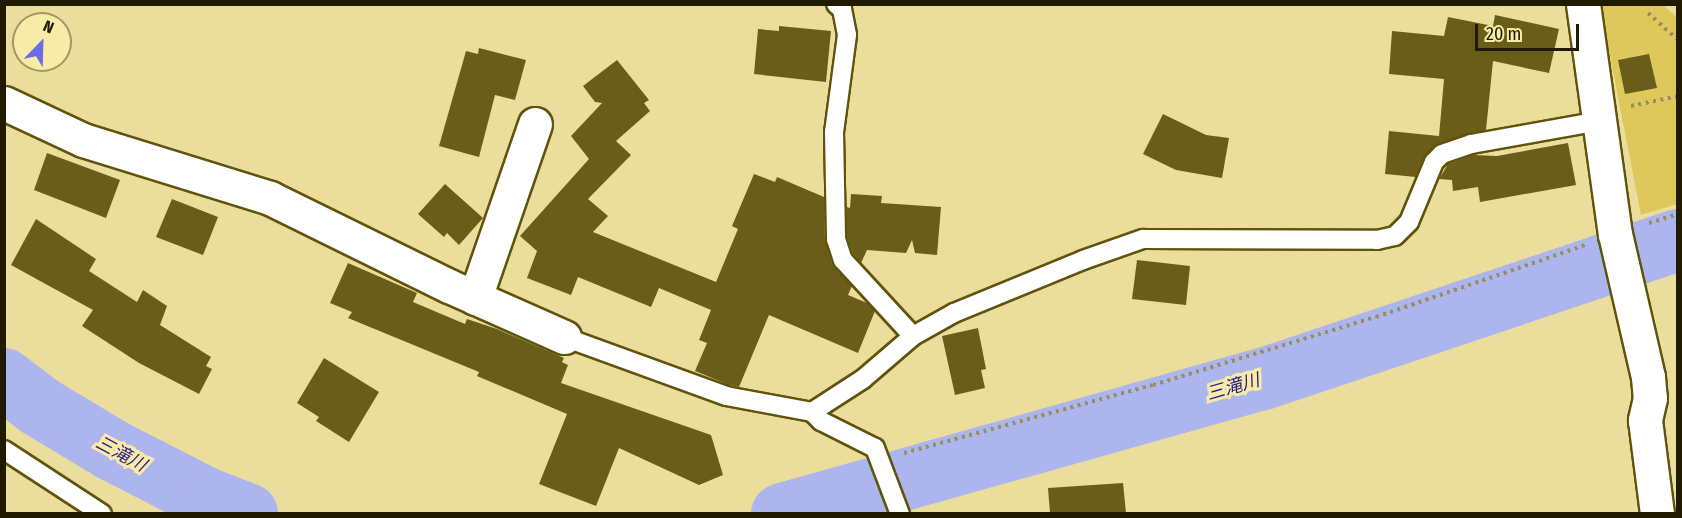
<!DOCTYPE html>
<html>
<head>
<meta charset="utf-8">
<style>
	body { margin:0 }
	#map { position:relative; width:1682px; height:518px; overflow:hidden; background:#ebdd9b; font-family:"Fira Sans Condensed","Noto Sans JP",sans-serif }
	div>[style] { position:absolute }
	.green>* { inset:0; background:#dec85b }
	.river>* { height:62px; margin:-31px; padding:0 31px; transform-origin:31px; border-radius:31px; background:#adb5ee }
	.building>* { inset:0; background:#6a5d1a }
	.path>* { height:4px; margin-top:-2px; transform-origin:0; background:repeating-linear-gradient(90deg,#998e5d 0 3px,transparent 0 7.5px) }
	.roads { filter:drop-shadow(2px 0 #60530c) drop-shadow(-2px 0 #60530c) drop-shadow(0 2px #60530c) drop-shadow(0 -2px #60530c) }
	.lane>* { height:18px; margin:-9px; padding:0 9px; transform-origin:9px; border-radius:9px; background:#fff }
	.street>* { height:33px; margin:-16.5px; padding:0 16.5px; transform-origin:16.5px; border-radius:16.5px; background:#fff }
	span { translate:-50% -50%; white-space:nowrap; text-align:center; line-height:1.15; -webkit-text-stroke:6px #f8eaa7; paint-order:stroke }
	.water-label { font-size:18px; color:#2c208b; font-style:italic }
	.frame { position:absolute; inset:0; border:6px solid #201a01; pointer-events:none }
	.north { position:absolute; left:12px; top:12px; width:60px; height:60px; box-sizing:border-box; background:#f8eaa7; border:2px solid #a29765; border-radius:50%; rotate:23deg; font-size:16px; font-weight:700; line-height:24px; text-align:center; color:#201a01 }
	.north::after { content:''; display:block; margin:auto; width:21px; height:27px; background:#6a6fe8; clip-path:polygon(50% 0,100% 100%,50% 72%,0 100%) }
	.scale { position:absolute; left:1475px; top:24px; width:104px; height:27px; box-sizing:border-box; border:3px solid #201a01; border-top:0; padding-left:8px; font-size:18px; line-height:21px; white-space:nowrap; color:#201a01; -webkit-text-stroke:4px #f8eaa7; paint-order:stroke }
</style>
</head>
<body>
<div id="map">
	<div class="green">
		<i style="clip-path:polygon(1600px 5px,1663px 5px,1677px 17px,1677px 204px,1641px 215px)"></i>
	</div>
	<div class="river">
		<i style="left:4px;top:379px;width:44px;rotate:37.6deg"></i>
		<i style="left:39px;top:406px;width:87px;rotate:31deg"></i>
		<i style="left:114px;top:451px;width:106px;rotate:27.1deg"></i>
		<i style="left:208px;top:499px;width:42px;rotate:21deg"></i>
		<i style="left:782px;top:514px;width:500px;rotate:-15.7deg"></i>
		<i style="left:1263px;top:379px;width:438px;rotate:-18.5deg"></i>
	</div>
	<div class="building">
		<i style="clip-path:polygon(1495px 15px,1559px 29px,1549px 73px,1493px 61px,1486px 130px,1434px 146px,1424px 157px,1416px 177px,1385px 174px,1389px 131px,1439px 136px,1444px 79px,1389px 74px,1392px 31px,1444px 36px,1448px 17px,1493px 26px)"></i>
		<i style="clip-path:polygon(779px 26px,831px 31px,826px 82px,754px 74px,758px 29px,779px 31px)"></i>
		<i style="clip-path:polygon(479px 48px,526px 60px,515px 100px,495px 95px,479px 157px,439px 146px,466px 51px,478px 54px)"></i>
		<i style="clip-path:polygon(1649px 54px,1657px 88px,1625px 94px,1618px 60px)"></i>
		<i style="clip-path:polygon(617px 60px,649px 100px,644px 103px,650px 111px,616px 141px,631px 155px,588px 199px,608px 216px,593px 232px,716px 282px,738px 229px,732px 226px,754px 174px,775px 182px,777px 177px,824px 197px,825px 239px,832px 264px,852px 286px,848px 295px,867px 303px,875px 311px,858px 353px,769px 315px,739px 387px,729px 385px,695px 371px,707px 343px,699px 340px,711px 310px,659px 288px,651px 307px,578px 277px,571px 295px,527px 278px,537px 251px,520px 236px,589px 159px,571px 136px,602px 103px,595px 102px,583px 86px)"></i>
		<i style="clip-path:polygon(1163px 114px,1206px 135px,1229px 138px,1222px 178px,1176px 170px,1143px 154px)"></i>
		<i style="clip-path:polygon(1568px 143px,1576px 185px,1480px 202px,1478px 187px,1453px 191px,1452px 180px,1439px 179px,1448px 164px,1474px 155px,1497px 156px)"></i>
		<i style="clip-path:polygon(47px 153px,120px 180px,106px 218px,34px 190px)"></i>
		<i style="clip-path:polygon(445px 184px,483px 218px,459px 245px,447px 233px,444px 237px,418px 214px)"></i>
		<i style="clip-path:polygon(851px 194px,882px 196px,881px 203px,941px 207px,937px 255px,915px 253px,912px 240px,906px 253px,867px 250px,861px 263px,853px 254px,847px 237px,847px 207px,850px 208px)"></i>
		<i style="clip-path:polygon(172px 199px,218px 217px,203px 255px,156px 237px)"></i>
		<i style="clip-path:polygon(36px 219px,96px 259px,89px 271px,137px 302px,143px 290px,167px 306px,160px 325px,211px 357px,206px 366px,212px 369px,199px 394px,139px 363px,82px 326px,93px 310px,11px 265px)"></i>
		<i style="clip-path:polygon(1137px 260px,1190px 266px,1186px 305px,1132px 299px)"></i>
		<i style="clip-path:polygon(348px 263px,417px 293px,413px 302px,465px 324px,467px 319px,497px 329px,564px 358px,562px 362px,568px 365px,561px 383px,711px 435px,723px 475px,699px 485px,619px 448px,596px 506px,539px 484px,567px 414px,477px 376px,479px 372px,348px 318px,352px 312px,330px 303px)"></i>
		<i style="clip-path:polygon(978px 328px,986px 369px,981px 370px,985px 388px,955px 395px,942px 336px)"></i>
		<i style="clip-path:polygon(324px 358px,379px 392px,349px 442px,316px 421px,319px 417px,297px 403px)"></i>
		<i style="clip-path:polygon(1123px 483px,1126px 513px,1050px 513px,1048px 488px)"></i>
	</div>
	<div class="path">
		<i style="left:1648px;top:13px;width:40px;rotate:42deg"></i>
		<i style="left:1631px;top:106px;width:48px;rotate:-12deg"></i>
		<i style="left:1649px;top:223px;width:30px;rotate:-17deg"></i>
		<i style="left:904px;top:453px;width:258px;rotate:-15.3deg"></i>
		<i style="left:1153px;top:385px;width:233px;rotate:-17deg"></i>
		<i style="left:1376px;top:317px;width:221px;rotate:-19deg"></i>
	</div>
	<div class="roads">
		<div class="lane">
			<i style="left:836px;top:4px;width:8px;rotate:40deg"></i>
			<i style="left:842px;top:9px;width:26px;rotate:79deg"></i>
			<i style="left:847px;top:35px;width:98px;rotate:97.6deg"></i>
			<i style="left:834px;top:132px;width:107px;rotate:88.9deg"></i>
			<i style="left:836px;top:239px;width:22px;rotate:72deg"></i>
			<i style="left:843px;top:260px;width:103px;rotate:47.4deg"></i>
			<i style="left:564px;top:337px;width:172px;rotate:20deg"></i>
			<i style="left:726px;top:396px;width:87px;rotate:10.5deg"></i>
			<i style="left:812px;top:412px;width:61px;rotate:-32.9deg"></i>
			<i style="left:863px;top:379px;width:66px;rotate:-40.7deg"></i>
			<i style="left:913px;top:336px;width:47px;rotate:-29.3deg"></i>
			<i style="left:954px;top:313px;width:139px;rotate:-22.3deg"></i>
			<i style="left:1083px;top:260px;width:64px;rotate:-19.3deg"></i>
			<i style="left:1143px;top:239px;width:234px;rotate:0.2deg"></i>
			<i style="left:1377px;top:240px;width:18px;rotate:-13deg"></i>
			<i style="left:1395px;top:236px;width:20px;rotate:-45deg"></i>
			<i style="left:1409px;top:222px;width:65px;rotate:-67.4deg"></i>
			<i style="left:1434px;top:162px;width:11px;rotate:-45deg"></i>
			<i style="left:1442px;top:154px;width:31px;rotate:-19deg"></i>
			<i style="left:1471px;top:144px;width:131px;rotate:-10.1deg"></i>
			<i style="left:812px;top:412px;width:13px;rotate:45deg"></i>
			<i style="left:821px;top:421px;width:60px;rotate:26.6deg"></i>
			<i style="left:875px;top:448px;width:71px;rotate:69.3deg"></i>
			<i style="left:4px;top:450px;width:117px;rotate:33.1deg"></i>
		</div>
		<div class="street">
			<i style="left:1583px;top:4px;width:232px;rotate:82.1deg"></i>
			<i style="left:1615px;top:234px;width:147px;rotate:77deg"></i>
			<i style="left:1648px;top:377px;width:21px;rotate:85deg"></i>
			<i style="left:1650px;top:398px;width:23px;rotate:103deg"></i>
			<i style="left:1645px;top:420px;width:95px;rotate:82.7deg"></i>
			<i style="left:4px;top:103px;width:87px;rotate:25.1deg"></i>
			<i style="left:83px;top:140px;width:196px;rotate:17.2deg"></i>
			<i style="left:270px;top:198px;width:199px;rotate:26.2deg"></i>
			<i style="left:449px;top:286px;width:126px;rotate:23.9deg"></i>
			<i style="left:475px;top:298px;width:184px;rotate:-71deg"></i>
		</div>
	</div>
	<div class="water-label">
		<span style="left:1233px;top:387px;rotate:-16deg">三滝川</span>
		<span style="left:121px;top:454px;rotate:28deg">三滝川</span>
	</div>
	<div class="frame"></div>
	<div class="north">N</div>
	<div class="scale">20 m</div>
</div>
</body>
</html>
